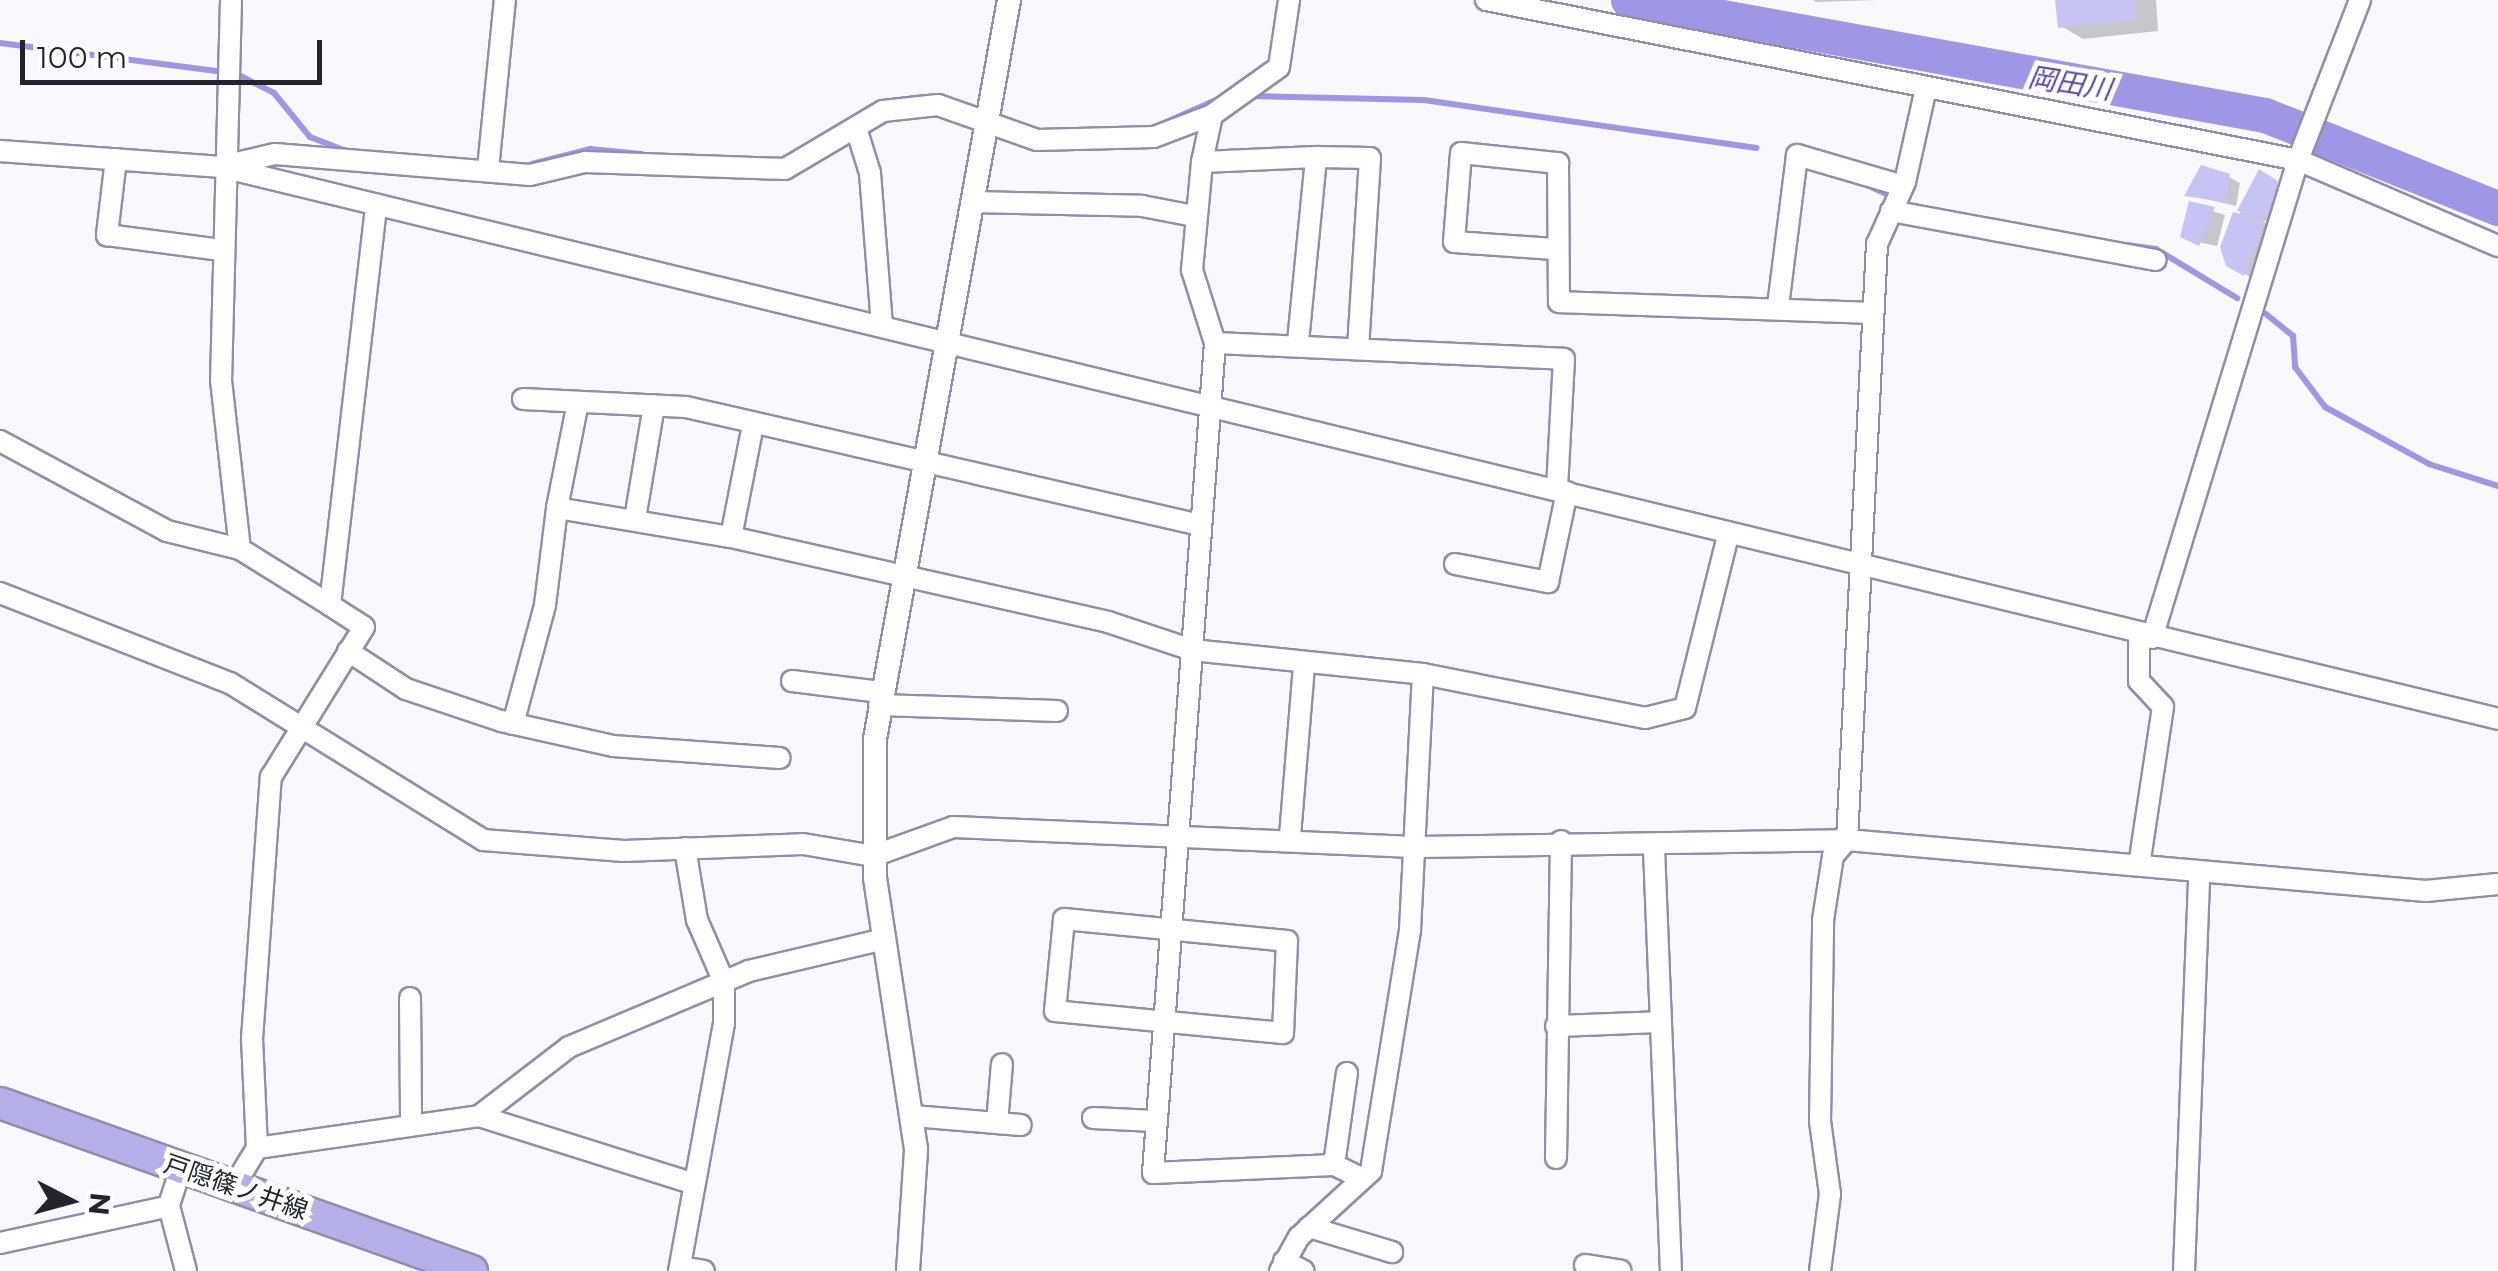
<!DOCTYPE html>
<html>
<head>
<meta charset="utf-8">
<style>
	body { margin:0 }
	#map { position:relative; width:2498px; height:1271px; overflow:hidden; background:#f8f8fe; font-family:Montserrat,"Noto Sans JP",sans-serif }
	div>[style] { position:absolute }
	.shadow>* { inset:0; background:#0003 }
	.stream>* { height:6px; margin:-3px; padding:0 3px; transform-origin:3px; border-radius:3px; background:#9f96e6 }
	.river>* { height:35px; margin:-17.5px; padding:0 17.5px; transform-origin:17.5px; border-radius:17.5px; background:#9f96e6 }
	.building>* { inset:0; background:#c7c4f5 }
	.roads { filter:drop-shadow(2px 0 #908eaa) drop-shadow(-2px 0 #908eaa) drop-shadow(0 2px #908eaa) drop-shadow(0 -2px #908eaa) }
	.minor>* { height:20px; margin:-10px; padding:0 10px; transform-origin:10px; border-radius:10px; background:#fff }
	.tertiary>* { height:22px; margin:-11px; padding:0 11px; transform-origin:11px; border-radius:11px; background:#fff }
	.primary>* { height:30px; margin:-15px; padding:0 15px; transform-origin:15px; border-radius:15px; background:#b7b0e8 }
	span { translate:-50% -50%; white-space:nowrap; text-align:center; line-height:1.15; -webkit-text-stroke:10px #fff; paint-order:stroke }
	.street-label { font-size:25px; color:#23232d }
	.water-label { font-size:28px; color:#5645a2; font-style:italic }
	.north { position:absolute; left:20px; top:1151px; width:100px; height:100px; -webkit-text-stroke:8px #fff; paint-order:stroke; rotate:96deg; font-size:28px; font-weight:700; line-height:40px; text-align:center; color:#23232d }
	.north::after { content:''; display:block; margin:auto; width:35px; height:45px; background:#23232d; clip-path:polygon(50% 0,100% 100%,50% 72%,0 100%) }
	.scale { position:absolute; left:20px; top:40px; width:302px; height:45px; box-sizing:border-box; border:5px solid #23232d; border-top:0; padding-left:12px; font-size:30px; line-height:35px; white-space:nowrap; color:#23232d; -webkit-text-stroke:8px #fff; paint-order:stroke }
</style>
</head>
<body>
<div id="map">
	<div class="shadow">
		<i style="clip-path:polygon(1813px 0,1877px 0,1816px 2px)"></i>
		<i style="clip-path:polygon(2058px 0,2156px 0,2158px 31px,2083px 39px,2061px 26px)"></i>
		<i style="clip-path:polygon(2260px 173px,2287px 190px,2278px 223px,2261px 220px,2274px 228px,2255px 280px,2228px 264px,2223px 247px)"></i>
		<i style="clip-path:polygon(2229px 177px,2240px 183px,2236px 206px,2188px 195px)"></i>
		<i style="clip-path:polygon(2190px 204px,2225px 215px,2217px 246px,2193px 241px)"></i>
	</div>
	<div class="stream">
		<i style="left:0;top:43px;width:218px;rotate:7.4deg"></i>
		<i style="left:233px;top:72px;width:46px;rotate:27.1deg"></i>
		<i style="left:274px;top:93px;width:57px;rotate:50.7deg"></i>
		<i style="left:310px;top:137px;width:39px;rotate:21deg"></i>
		<i style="left:1248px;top:96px;width:176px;rotate:1.3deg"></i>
		<i style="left:1424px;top:100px;width:336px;rotate:8.2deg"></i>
		<i style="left:891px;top:101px;width:32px;rotate:-7deg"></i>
		<i style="left:1155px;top:127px;width:79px;rotate:-24deg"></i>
		<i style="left:532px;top:164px;width:60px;rotate:-14.5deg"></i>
		<i style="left:590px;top:149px;width:52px;rotate:5.5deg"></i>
		<i style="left:1869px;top:186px;width:19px;rotate:25deg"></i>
		<i style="left:2127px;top:245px;width:29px;rotate:8deg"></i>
		<i style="left:2156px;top:249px;width:95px;rotate:31.2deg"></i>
		<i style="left:2266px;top:314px;width:35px;rotate:39deg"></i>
		<i style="left:2293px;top:336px;width:31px;rotate:86deg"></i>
		<i style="left:2295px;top:367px;width:50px;rotate:53.1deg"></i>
		<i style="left:2325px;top:407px;width:119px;rotate:28.7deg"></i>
		<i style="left:2429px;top:464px;width:72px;rotate:17.7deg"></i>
	</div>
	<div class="river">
		<i style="left:1628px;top:0;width:647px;rotate:10.23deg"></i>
		<i style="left:2265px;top:115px;width:251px;rotate:21.8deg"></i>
	</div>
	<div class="building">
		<i style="clip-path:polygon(2055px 0,2135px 0,2137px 19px,2058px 28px)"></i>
		<i style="clip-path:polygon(2201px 165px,2230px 174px,2226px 202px,2184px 196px)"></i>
		<i style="clip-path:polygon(2259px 169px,2278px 181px,2267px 218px,2237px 211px)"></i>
		<i style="clip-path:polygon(2189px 201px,2215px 207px,2199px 246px,2180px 237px)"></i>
		<i style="clip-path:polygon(2233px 212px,2265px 220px,2244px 276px,2226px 266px,2220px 247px)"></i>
	</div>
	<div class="roads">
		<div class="minor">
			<i style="left:231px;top:0;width:380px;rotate:91.5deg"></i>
			<i style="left:221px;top:380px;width:170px;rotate:83.6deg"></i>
			<i style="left:240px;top:549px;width:106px;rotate:31.9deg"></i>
			<i style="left:1486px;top:0;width:828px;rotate:11.15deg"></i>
			<i style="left:2298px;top:160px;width:218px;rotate:23.3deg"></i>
			<i style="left:856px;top:128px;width:47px;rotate:72.7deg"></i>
			<i style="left:870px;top:173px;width:153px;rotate:85.5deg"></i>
			<i style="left:0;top:151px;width:223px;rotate:4.1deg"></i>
			<i style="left:222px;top:167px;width:2342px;rotate:13.63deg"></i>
			<i style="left:116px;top:159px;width:77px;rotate:96.8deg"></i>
			<i style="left:107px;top:235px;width:115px;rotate:7.5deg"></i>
			<i style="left:1202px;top:162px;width:48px;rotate:-78deg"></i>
			<i style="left:228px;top:165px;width:48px;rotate:-13.2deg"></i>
			<i style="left:275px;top:154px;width:256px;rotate:4.7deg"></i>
			<i style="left:530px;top:175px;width:57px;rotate:-13.3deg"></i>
			<i style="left:585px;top:162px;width:200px;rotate:2deg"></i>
			<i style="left:785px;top:169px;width:114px;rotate:-30.6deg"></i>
			<i style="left:883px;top:111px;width:55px;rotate:-6.2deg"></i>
			<i style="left:938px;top:105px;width:105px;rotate:19.5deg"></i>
			<i style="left:1037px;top:140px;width:117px;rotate:-1.5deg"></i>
			<i style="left:1154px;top:137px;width:62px;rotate:-20.8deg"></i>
			<i style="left:1212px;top:115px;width:82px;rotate:-35.6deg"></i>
			<i style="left:1279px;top:67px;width:68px;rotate:-81.5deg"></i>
			<i style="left:488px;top:169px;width:170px;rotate:-84.3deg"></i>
			<i style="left:972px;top:202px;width:170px;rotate:1.3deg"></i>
			<i style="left:1142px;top:206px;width:53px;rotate:10.9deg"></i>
			<i style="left:1891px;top:211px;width:269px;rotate:10.5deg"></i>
			<i style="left:1554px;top:249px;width:100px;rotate:-176deg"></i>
			<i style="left:1454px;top:242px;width:89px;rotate:-85.5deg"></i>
			<i style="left:1461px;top:153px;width:98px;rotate:5.9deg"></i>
			<i style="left:1558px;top:163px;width:139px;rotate:89.6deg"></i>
			<i style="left:1559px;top:302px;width:312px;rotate:2deg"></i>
			<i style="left:1778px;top:306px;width:152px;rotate:-82.8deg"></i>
			<i style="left:1797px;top:155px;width:110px;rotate:16.3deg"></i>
			<i style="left:1298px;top:342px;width:186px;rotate:-84.4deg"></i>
			<i style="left:1316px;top:157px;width:54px;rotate:1.1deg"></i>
			<i style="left:1370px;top:158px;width:189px;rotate:93.6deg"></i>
			<i style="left:1215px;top:343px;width:77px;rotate:-107.5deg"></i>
			<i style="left:1192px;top:270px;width:108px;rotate:-84.7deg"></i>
			<i style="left:1202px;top:162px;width:114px;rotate:-2.5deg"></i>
			<i style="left:523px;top:399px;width:163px;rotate:2.8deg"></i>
			<i style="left:686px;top:407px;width:523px;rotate:12.92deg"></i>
			<i style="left:578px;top:402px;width:108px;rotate:101.2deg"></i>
			<i style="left:557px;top:508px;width:176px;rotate:9.5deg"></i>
			<i style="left:731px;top:537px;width:386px;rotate:12.7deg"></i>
			<i style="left:1108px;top:622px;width:89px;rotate:18.4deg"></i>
			<i style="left:1192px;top:650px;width:232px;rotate:5.9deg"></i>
			<i style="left:1423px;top:674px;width:226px;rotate:11.2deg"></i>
			<i style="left:1645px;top:718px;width:41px;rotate:-14deg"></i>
			<i style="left:1685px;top:708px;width:181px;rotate:-76deg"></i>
			<i style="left:0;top:441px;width:190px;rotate:28.3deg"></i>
			<i style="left:167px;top:531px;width:75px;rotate:13.9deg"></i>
			<i style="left:635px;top:519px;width:115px;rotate:-80.5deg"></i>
			<i style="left:731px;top:537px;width:114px;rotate:-78.9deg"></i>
			<i style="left:1455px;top:564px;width:95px;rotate:11deg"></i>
			<i style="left:1548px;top:582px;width:92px;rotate:-78.1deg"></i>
			<i style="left:0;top:593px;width:247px;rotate:21.4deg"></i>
			<i style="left:230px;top:683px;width:298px;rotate:31.8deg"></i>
			<i style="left:483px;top:840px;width:141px;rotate:4.5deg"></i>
			<i style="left:624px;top:851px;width:179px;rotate:-2.2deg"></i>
			<i style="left:803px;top:844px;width:71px;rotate:9.7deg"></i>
			<i style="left:873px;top:856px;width:85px;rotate:-19.9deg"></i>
			<i style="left:953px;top:827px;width:461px;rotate:2.5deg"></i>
			<i style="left:1414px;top:847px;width:433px;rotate:-0.9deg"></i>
			<i style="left:1847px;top:840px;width:581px;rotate:5.03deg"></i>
			<i style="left:2426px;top:891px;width:72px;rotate:-5.6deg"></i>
			<i style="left:2139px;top:633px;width:48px;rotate:90deg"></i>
			<i style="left:2139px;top:681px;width:35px;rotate:47deg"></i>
			<i style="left:2163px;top:707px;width:160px;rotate:98.6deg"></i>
			<i style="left:2152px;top:638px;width:500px;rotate:-73deg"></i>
			<i style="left:2298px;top:160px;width:172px;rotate:-68.8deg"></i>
			<i style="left:348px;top:651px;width:69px;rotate:33.2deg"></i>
			<i style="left:406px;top:689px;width:100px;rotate:18.6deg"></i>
			<i style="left:501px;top:721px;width:115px;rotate:12.6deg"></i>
			<i style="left:613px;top:746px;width:167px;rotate:4.1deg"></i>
			<i style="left:792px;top:681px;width:89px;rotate:7.1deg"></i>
			<i style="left:879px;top:705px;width:178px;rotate:1.9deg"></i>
			<i style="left:513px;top:724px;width:123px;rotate:-74.9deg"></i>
			<i style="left:545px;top:605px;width:98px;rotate:-82.9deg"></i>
			<i style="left:1290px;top:836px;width:170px;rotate:-85.3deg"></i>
			<i style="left:1654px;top:849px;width:422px;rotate:87.7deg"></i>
			<i style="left:1064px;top:919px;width:224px;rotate:5.6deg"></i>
			<i style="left:1287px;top:941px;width:92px;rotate:92.5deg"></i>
			<i style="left:1283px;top:1033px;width:229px;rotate:-174.5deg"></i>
			<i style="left:1055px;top:1011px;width:92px;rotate:-84.4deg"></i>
			<i style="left:410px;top:998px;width:126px;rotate:89.5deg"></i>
			<i style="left:1556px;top:1026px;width:104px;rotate:-2.2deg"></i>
			<i style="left:479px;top:1116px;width:113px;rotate:-37.5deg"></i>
			<i style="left:569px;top:1047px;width:195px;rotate:-22.9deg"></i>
			<i style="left:749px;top:971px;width:139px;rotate:-13.3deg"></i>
			<i style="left:913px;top:1116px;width:108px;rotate:4.8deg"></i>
			<i style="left:1093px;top:1118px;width:62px;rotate:2.8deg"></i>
			<i style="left:997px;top:1123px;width:59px;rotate:-85.2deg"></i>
			<i style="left:257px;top:1148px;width:224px;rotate:-8.2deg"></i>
			<i style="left:479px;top:1116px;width:222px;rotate:17.5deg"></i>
			<i style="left:1556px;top:1158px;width:317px;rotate:-89.1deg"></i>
			<i style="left:1334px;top:1165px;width:93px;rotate:-82deg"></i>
			<i style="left:181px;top:1168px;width:40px;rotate:108deg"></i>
			<i style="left:169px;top:1206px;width:67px;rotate:75.3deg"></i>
			<i style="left:1361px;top:1178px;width:30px;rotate:-154deg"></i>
			<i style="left:1334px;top:1165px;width:181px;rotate:177.5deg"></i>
			<i style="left:1153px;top:1173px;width:832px;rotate:-85.73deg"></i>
			<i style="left:1215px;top:343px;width:349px;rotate:2.6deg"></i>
			<i style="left:1564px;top:359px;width:129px;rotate:93.1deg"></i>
			<i style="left:234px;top:1186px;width:44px;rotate:-58.8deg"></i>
			<i style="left:257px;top:1148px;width:109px;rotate:-92.6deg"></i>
			<i style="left:252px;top:1039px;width:263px;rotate:-85.9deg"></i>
			<i style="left:271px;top:777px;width:176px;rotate:-58.2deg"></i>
			<i style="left:364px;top:627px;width:40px;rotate:-147.1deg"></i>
			<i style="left:330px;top:605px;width:403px;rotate:-83.4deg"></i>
			<i style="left:1309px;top:1227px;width:87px;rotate:16.8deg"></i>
			<i style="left:0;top:1243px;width:173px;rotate:-12.3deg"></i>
			<i style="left:1284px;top:1261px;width:22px;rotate:27deg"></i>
			<i style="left:1585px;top:1265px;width:36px;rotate:9deg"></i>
			<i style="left:680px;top:1267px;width:24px;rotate:9deg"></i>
			<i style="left:679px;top:1271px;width:252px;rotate:-79.7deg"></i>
			<i style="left:724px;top:1023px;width:41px;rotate:-90deg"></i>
			<i style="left:724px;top:982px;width:68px;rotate:-113.5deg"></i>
			<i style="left:697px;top:920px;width:73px;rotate:-99.5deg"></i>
			<i style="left:1280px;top:1271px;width:39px;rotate:-61deg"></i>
			<i style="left:1299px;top:1237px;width:98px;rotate:-42.5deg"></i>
			<i style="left:1371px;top:1171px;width:244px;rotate:-80.8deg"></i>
			<i style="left:1410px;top:930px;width:256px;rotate:-87.1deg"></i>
			<i style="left:1820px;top:1271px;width:78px;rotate:-82.6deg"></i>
			<i style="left:1830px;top:1194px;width:74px;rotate:-97.8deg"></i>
			<i style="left:1820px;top:1121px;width:201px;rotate:-89.1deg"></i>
			<i style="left:1823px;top:920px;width:65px;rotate:-81.1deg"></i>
			<i style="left:1833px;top:856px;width:21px;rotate:-49deg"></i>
			<i style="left:1847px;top:840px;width:597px;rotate:-87.12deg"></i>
			<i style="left:1877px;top:244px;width:68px;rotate:-65.7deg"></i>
			<i style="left:1905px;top:182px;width:96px;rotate:-77.4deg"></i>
			<i style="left:2184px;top:1271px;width:398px;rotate:-87.8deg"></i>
		</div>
		<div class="tertiary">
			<i style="left:908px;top:1271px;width:122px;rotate:-86.2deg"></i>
			<i style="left:916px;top:1149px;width:274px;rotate:-98.6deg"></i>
			<i style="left:875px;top:878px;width:139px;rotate:-90deg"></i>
			<i style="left:875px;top:739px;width:751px;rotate:-79.72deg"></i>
		</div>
		<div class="primary">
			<i style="left:0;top:1103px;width:501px;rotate:19.59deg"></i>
		</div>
	</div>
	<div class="street-label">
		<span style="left:236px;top:1187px;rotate:19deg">戸隠篠ノ井線</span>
	</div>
	<div class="water-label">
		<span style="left:2070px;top:83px;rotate:9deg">岡田川</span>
	</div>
	<div class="north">N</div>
	<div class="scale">100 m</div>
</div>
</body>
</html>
